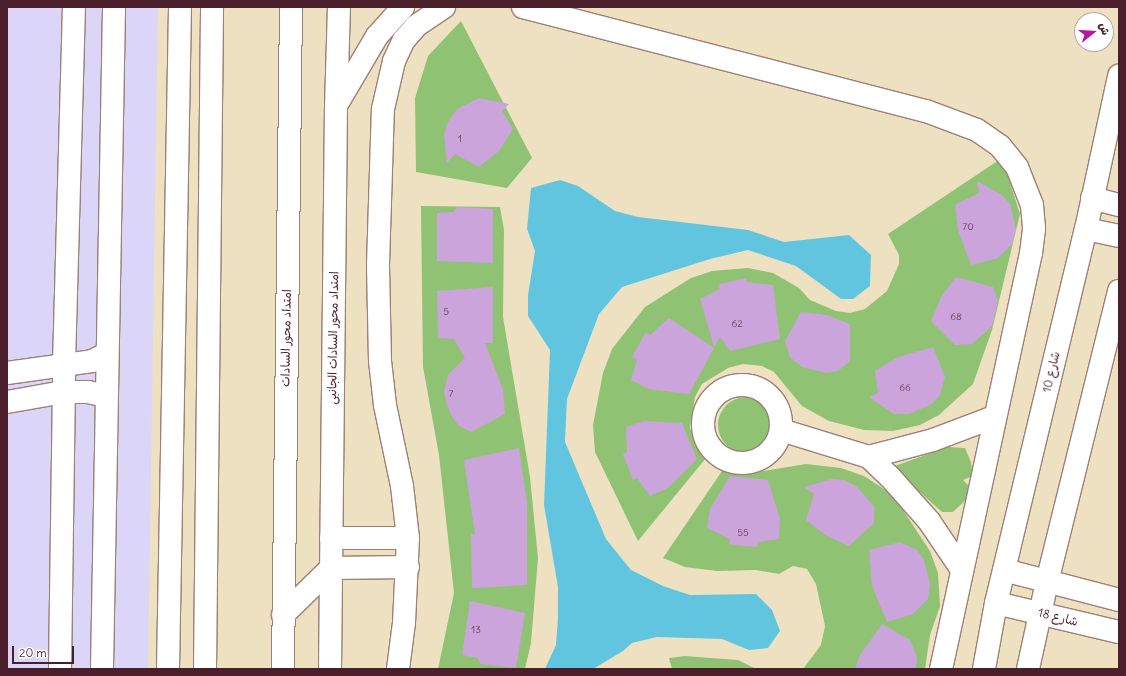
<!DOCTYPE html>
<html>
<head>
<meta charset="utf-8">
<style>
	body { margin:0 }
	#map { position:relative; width:1126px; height:676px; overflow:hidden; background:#eee1c2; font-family:Delius,"Playpen Sans Arabic",sans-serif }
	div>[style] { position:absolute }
	.built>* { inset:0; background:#dbd6f7 }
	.green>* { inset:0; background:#90c273 }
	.round { border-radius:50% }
	.water>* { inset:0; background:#62c5e0 }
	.building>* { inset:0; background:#cba4db }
	.roads { filter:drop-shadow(1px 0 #9c8076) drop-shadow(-1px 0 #9c8076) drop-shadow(0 1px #9c8076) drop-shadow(0 -1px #9c8076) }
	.minor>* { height:22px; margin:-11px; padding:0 11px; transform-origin:11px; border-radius:11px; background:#fff }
	.minor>.ring { margin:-11px; padding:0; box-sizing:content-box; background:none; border:22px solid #fff; border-radius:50% }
	.major>* { height:22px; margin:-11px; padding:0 11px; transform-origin:11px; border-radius:11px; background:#fff }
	span { translate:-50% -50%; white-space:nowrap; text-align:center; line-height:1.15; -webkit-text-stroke:3px #fff; paint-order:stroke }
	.number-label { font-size:10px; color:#6a4057 }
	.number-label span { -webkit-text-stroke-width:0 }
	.street-label { font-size:12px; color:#4a1f2b }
	.frame { position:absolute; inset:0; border:8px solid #4a1f2b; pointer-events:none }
	.north { position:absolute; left:1074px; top:12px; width:40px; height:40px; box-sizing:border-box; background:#fff; border:1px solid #b7a5aa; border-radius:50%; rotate:73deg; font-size:11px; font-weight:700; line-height:16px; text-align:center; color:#4a1f2b }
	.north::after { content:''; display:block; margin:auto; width:14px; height:18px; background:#b5179e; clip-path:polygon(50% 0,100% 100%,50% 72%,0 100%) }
	.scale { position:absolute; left:12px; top:646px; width:62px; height:18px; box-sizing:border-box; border:2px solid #4a1f2b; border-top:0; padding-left:5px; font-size:12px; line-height:14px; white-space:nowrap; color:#4a1f2b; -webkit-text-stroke:3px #fff; paint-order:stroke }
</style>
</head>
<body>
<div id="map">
	<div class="built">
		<i style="clip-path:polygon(7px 7px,158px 7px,148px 669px,7px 669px)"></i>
	</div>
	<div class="green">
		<i style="clip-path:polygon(461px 21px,532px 158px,507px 188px,416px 172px,415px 98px,428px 56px)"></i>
		<i style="clip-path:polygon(1002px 158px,1020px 214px,992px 330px,973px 384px,939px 415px,920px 425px,893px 431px,864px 430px,829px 421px,802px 406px,774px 372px,762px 366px,743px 364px,728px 368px,702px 384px,695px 397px,690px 428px,698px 450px,706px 458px,638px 541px,595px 452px,593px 425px,603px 373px,612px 349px,645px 307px,691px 278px,712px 271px,748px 268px,773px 273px,799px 288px,810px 300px,836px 311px,850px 313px,865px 309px,887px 291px,899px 264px,899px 255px,888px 234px)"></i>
		<i style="clip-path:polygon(421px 206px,500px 207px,504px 230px,503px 317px,530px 477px,538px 558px,531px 643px,525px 669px,438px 669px,454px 593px,439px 455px,423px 367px)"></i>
		<i class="round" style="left:718px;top:397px;width:56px;height:56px"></i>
		<i style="clip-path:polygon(948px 447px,965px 448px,971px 462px,973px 476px,963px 480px,970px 487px,968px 498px,953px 512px,942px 512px,892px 467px)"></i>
		<i style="clip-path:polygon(806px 464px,841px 468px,864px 476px,893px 495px,930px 551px,938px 573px,940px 606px,930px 635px,925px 669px,803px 669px,821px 645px,825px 626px,816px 584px,807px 569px,793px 566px,779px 574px,756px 570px,717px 571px,685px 567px,663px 558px,724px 468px,751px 473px)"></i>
		<i style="clip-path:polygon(685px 656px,738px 660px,756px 669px,672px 669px,669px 658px)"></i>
	</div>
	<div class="water">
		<i style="clip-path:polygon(560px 180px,578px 186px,615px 211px,638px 217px,748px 230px,784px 242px,849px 235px,871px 255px,870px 286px,853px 299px,841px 299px,796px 266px,748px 250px,710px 259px,622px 287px,599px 314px,567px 399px,565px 442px,606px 539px,631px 570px,663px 586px,690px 595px,756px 594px,772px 610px,780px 631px,768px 648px,749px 650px,722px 639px,657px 637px,632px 643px,623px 651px,593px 669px,545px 669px,556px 645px,558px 618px,558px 587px,544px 505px,550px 350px,528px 316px,528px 295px,535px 251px,527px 229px,531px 188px)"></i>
	</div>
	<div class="building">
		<i style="clip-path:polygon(479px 98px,509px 104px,502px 111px,513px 129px,499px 151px,479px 167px,455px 154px,447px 163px,444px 134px,448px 122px,457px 109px)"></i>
		<i style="clip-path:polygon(977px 181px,1002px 195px,1010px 204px,1016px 229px,1012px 244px,998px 258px,971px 265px,958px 230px,955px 205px,979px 193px)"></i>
		<i style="clip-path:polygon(457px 207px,493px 209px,493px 263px,437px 261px,437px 213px,454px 212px)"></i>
		<i style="clip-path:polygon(956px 277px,993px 287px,998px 301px,992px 326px,972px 344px,955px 345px,931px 321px,941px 297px)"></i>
		<i style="clip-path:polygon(746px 278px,747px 282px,773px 285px,780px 339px,730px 351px,720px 337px,714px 347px,700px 299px,720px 289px,719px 284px)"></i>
		<i style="clip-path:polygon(493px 287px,493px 343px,485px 343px,503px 389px,505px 414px,471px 432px,458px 425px,451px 415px,446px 402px,444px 391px,448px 375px,465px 358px,454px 339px,438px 338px,437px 291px)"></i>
		<i style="clip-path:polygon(801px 312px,827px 315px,850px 324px,850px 361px,838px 371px,826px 373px,802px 367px,790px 357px,785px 341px)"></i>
		<i style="clip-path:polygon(669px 318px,714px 348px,689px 394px,649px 389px,631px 380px,637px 360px,632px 357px,639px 344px,646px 332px,650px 335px)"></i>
		<i style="clip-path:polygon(933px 347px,945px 377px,940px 395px,932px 404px,909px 414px,894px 414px,869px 397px,878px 393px,875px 371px,898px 357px)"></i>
		<i style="clip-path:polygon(644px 421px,682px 423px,697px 459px,668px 488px,650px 496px,637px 478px,633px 480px,623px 454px,627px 452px,626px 427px)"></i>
		<i style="clip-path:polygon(519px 448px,527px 503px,527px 585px,472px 588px,471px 534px,475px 534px,464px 460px)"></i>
		<i style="clip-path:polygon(730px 476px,768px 480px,780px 519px,779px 539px,758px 542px,757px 547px,743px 546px,729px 544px,730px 539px,707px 528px,710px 509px)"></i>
		<i style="clip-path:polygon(832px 479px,844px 480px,856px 486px,874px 506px,874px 523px,849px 546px,825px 535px,806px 520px,814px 494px,804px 487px)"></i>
		<i style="clip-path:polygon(900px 542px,917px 550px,924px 560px,930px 584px,928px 599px,913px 614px,887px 622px,872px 586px,869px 550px)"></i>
		<i style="clip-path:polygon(470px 601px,525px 613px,516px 668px,480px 664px,478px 658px,462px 655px)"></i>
		<i style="clip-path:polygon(882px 624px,910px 640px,917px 657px,916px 669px,855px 669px,860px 655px)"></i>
	</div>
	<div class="roads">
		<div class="minor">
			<i style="left:523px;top:7px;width:416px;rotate:14.5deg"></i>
			<i style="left:926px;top:111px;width:54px;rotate:20.4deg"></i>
			<i style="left:977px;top:130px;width:28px;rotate:35deg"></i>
			<i style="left:1000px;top:146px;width:27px;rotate:51deg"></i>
			<i style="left:1017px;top:167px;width:41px;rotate:68.5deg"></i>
			<i style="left:1032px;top:205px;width:24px;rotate:85deg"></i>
			<i style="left:1034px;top:229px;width:24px;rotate:97deg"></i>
			<i style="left:1031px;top:253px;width:426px;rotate:102.2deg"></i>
			<i style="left:337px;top:104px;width:79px;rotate:-59.5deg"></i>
			<i style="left:377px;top:36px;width:39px;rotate:-48deg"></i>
			<i style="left:1092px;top:198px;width:28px;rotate:15deg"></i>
			<i style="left:1086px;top:229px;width:34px;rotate:12deg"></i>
			<i style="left:7px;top:373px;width:86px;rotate:-8deg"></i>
			<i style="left:92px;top:361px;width:16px;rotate:-27deg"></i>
			<i class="ring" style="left:703px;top:385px;width:56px;height:56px"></i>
			<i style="left:7px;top:402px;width:58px;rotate:-10deg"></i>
			<i style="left:64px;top:392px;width:24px"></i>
			<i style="left:88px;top:392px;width:18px;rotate:13deg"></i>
			<i style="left:781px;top:430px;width:92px;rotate:17.1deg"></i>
			<i style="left:869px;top:457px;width:29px;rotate:44deg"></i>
			<i style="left:890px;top:477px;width:59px;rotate:48.4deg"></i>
			<i style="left:929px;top:521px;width:59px;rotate:56deg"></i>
			<i style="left:869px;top:457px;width:66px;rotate:-14.9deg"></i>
			<i style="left:933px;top:440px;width:65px;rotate:-20.7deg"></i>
			<i style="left:331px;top:538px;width:77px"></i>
			<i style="left:331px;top:568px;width:77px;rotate:-0.7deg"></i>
			<i style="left:1004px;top:570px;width:119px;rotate:14.6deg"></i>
			<i style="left:996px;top:603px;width:126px;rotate:13.3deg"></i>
			<i style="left:60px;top:669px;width:305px;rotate:-89.2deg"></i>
			<i style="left:64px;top:364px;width:357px;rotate:-88.4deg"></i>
			<i style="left:102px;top:669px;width:662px;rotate:-88.96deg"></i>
			<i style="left:168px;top:669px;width:662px;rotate:-88.96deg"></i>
			<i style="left:330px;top:669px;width:562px;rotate:-89.39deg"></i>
			<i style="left:336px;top:107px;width:100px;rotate:-88.3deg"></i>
			<i style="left:398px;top:669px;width:46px;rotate:-82.6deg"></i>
			<i style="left:404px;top:623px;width:85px;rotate:-87.3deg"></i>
			<i style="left:408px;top:538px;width:52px;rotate:-96.6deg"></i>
			<i style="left:402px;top:486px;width:83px;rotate:-101.9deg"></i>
			<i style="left:385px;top:405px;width:44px;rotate:-96.5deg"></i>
			<i style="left:380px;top:361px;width:96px;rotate:-91.2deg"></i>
			<i style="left:378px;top:265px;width:156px;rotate:-88.2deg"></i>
			<i style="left:383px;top:109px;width:49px;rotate:-77.1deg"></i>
			<i style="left:394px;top:61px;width:23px;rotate:-65deg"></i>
			<i style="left:404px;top:40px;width:18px;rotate:-49deg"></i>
			<i style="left:416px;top:26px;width:34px;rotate:-34deg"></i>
			<i style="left:984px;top:669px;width:67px;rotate:-79.7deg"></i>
			<i style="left:996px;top:603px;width:385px;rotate:-76.5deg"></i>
			<i style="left:1086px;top:229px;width:157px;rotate:-77.8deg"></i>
			<i style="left:1028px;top:669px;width:89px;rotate:-77.7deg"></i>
			<i style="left:1047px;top:582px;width:300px;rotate:-76.1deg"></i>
		</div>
		<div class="major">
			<i style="left:283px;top:615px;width:67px;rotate:-44.4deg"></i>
			<i style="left:205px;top:669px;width:662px;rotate:-89.39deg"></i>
			<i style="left:283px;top:669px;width:662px;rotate:-89.31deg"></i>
		</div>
	</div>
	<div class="number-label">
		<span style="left:460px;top:139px">1</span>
		<span style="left:968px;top:227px">70</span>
		<span style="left:446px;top:312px">5</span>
		<span style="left:956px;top:317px">68</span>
		<span style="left:737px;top:324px">62</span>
		<span style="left:905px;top:388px">66</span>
		<span style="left:451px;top:394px">7</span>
		<span style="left:743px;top:533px">55</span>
		<span style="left:476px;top:630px">13</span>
	</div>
	<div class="street-label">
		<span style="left:286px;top:338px;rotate:-89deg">امتداد محور السادات</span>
		<span style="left:333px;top:338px;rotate:-89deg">امتداد محور السادات الجانبى</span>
		<span style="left:1051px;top:372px;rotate:-77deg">شارع 10</span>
		<span style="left:1058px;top:617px;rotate:14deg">شارع 18</span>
	</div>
	<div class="frame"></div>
	<div class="north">ش</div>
	<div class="scale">20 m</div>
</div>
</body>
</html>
